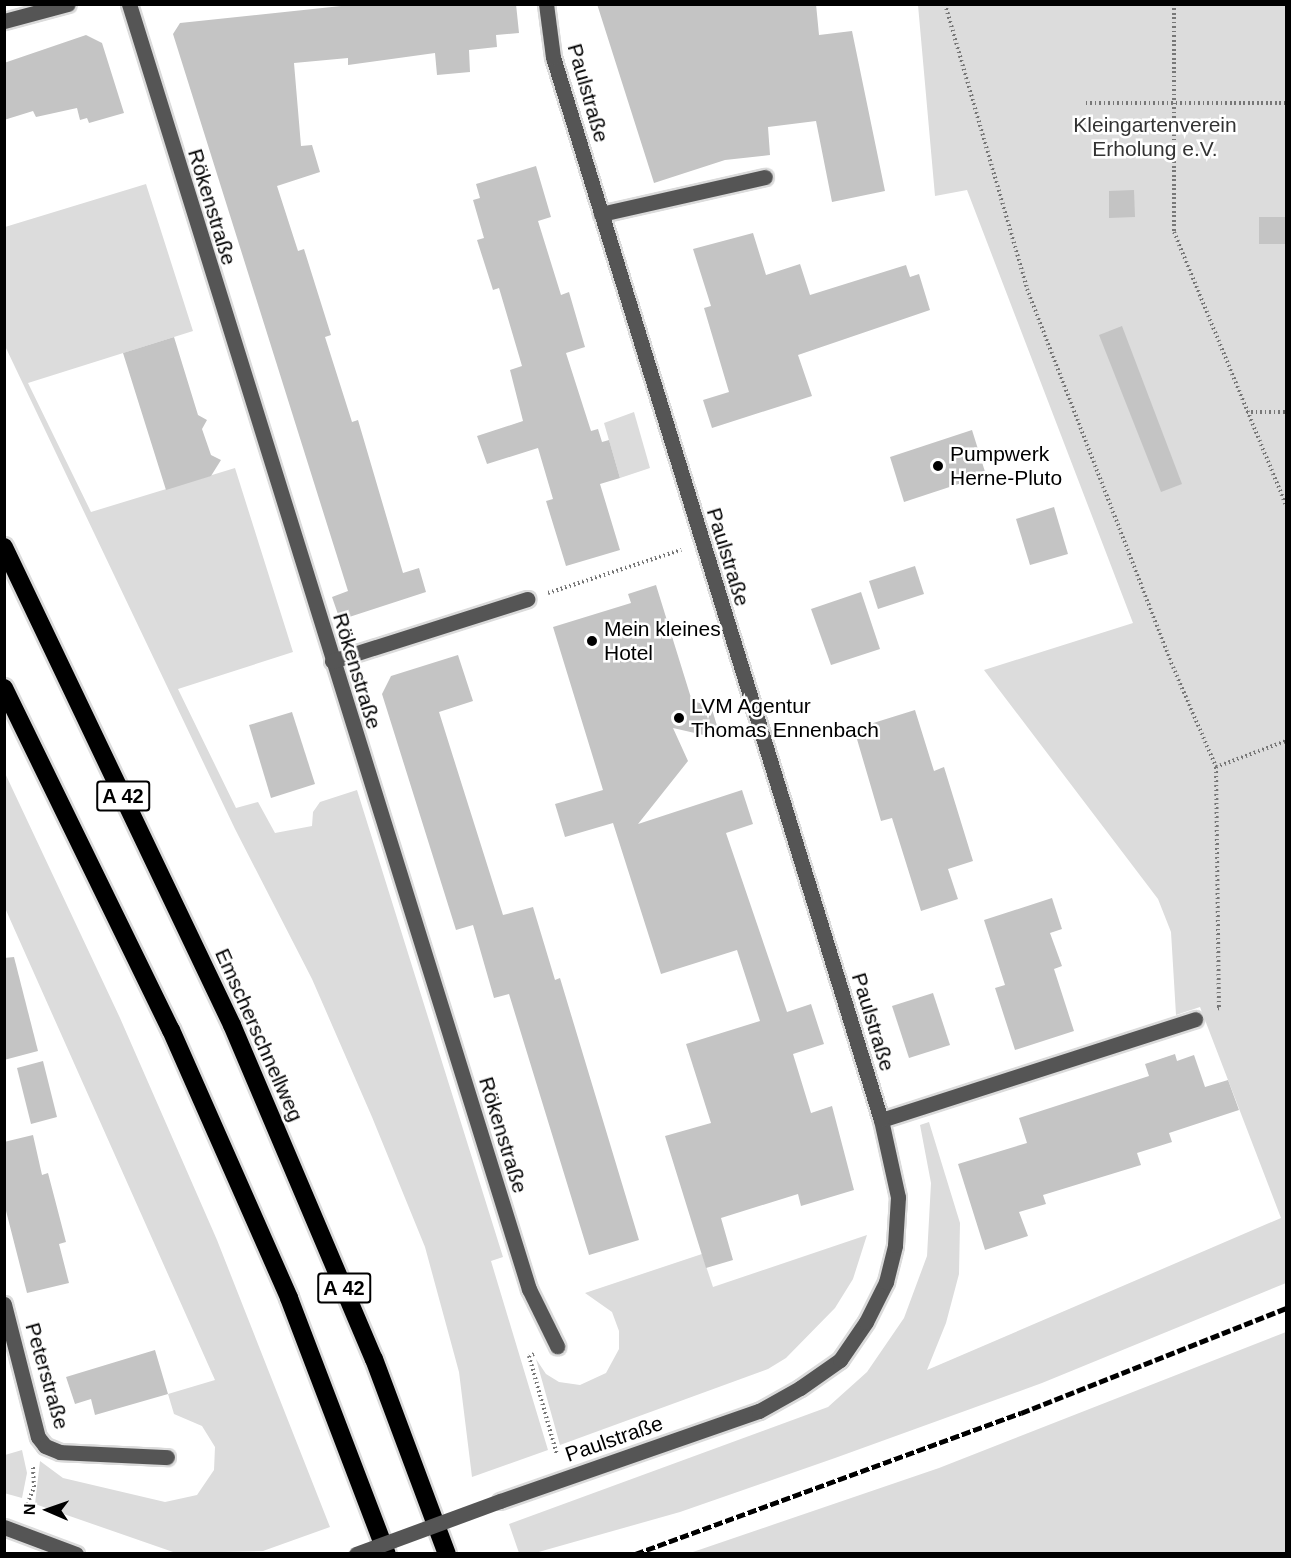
<!DOCTYPE html>
<html>
<head>
<meta charset="utf-8">
<style>
	body { margin:0 }
	#map { position:relative; width:1291px; height:1558px; overflow:hidden; background:#fff; font-family:Arial,sans-serif }
	div>[style] { position:absolute }
	.green>* { inset:0; background:#dcdcdc }
	.building>* { inset:0; background:#c4c4c4 }
	.path>* { height:4px; margin-top:-2px; transform-origin:0; background:repeating-linear-gradient(90deg,#777 0 1.5px,transparent 0 4.5px) }
	.roads { filter:drop-shadow(2px 0 #dbdbdb) drop-shadow(-2px 0 #dbdbdb) drop-shadow(0 2px #dbdbdb) drop-shadow(0 -2px #dbdbdb) }
	.minor>* { height:15px; margin:-7.5px; padding:0 7.5px; transform-origin:7.5px; border-radius:7.5px; background:#555 }
	.highway>* { height:18px; margin:-9px; padding:0 9px; transform-origin:9px; border-radius:9px; background:#000 }
	.rail>* { height:4.5px; margin-top:-2.25px; transform-origin:0; background:repeating-linear-gradient(90deg,#000 0 9px,transparent 0 12px) }
	.minor-bridge>* { height:15px; margin:-7.5px; padding:0 7.5px; transform-origin:7.5px; border-radius:7.5px; background:#555 }
	.dots>* { width:16px; height:16px; translate:-50% -50%; box-sizing:border-box; border:3px solid #fff; border-radius:50% }
	span { translate:-50% -50%; white-space:nowrap; text-align:center; line-height:1.15; -webkit-text-stroke:5px #fff; paint-order:stroke }
	.shield-label span { padding:2px 4px; background:#fff; border:2px solid; border-radius:4px; -webkit-text-stroke-width:0 }
	.shield-label { font-size:20px; color:#000; font-weight:700 }
	.street-label { font-size:21px; color:#000 }
	.park-label { font-size:21px; color:#333 }
	.poi-label { font-size:21px; color:#000 }
	.left { translate:0 -50%; text-align:left }
	.frame { position:absolute; inset:0; border:6px solid #000; pointer-events:none }
	.north { position:absolute; left:18px; top:1480px; width:60px; height:60px; -webkit-text-stroke:4px #fff; paint-order:stroke; rotate:272deg; font-size:16px; font-weight:700; line-height:24px; text-align:center; color:#000 }
	.north::after { content:''; display:block; margin:auto; width:21px; height:27px; background:#000; clip-path:polygon(50% 0,100% 100%,50% 72%,0 100%) }
</style>
</head>
<body>
<div id="map">
	<div class="green">
		<i style="clip-path:polygon(918px 5px,1286px 5px,1286px 1283px,1042px 1383px,835px 1458px,680px 1512px,535px 1553px,519px 1553px,509px 1524px,828px 1407px,867px 1372px,904px 1318px,927px 1256px,931px 1183px,920px 1125px,929px 1122px,960px 1223px,959px 1274px,946px 1323px,927px 1370px,1281px 1218px,1200px 1007px,1176px 1015px,1171px 932px,1158px 899px,984px 670px,1133px 623px,967px 190px,935px 196px)"></i>
		<i style="clip-path:polygon(146px 184px,193px 331px,28px 383px,91px 512px,235px 468px,293px 652px,178px 689px,236px 808px,258px 802px,275px 833px,312px 826px,313px 812px,320px 802px,357px 790px,503px 1257px,491px 1261px,548px 1450px,472px 1477px,459px 1372px,425px 1247px,372px 1117px,312px 979px,235px 829px,5px 346px,5px 227px)"></i>
		<i style="clip-path:polygon(634px 412px,650px 468px,620px 478px,604px 423px)"></i>
		<i style="clip-path:polygon(4px 771px,120px 1018px,217px 1240px,330px 1527px,263px 1551px,176px 1553px,35px 1504px,40px 1461px,63px 1478px,165px 1502px,197px 1495px,214px 1470px,215px 1447px,202px 1426px,174px 1414px,168px 1394px,215px 1380px,5px 908px)"></i>
		<i style="clip-path:polygon(867px 1235px,853px 1279px,835px 1308px,786px 1358px,768px 1369px,560px 1445px,536px 1359px,546px 1374px,559px 1382px,580px 1385px,606px 1373px,619px 1349px,619px 1331px,612px 1312px,585px 1293px,702px 1254px,713px 1287px)"></i>
		<i style="clip-path:polygon(1286px 1332px,1286px 1553px,690px 1553px,939px 1468px)"></i>
		<i style="clip-path:polygon(22px 1450px,27px 1473px,22px 1498px,4px 1493px,5px 1455px)"></i>
	</div>
	<div class="building">
		<i style="clip-path:polygon(360px 4px,516px 4px,519px 33px,496px 35px,497px 47px,469px 50px,470px 72px,437px 75px,435px 53px,348px 65px,348px 58px,294px 63px,301px 146px,312px 145px,320px 172px,277px 186px,298px 251px,304px 249px,331px 335px,325px 337px,352px 422px,358px 420px,403px 573px,419px 568px,426px 592px,340px 620px,332px 597px,348px 591px,173px 34px,180px 23px)"></i>
		<i style="clip-path:polygon(597px 4px,816px 4px,819px 35px,852px 31px,885px 191px,832px 202px,816px 121px,768px 127px,770px 155px,725px 160px,654px 183px)"></i>
		<i style="clip-path:polygon(86px 35px,102px 43px,124px 113px,89px 123px,87px 118px,80px 120px,77px 108px,36px 117px,33px 111px,4px 120px,4px 63px)"></i>
		<i style="clip-path:polygon(536px 166px,551px 217px,538px 221px,561px 295px,569px 292px,585px 347px,566px 353px,591px 431px,598px 429px,602px 442px,609px 440px,620px 478px,600px 484px,620px 550px,566px 566px,546px 501px,553px 499px,538px 448px,487px 464px,477px 436px,523px 421px,510px 370px,522px 366px,499px 288px,493px 290px,477px 240px,484px 238px,473px 200px,480px 198px,476px 184px)"></i>
		<i style="clip-path:polygon(1134px 190px,1135px 217px,1109px 218px,1109px 191px)"></i>
		<i style="clip-path:polygon(1259px 217px,1287px 217px,1287px 244px,1259px 244px)"></i>
		<i style="clip-path:polygon(753px 233px,766px 275px,800px 264px,810px 295px,906px 265px,910px 277px,919px 274px,930px 310px,798px 355px,812px 396px,712px 428px,703px 400px,729px 392px,704px 308px,711px 306px,693px 249px)"></i>
		<i style="clip-path:polygon(1122px 326px,1182px 484px,1161px 492px,1099px 335px)"></i>
		<i style="clip-path:polygon(174px 337px,198px 415px,207px 420px,202px 429px,211px 455px,221px 460px,211px 476px,166px 490px,123px 353px)"></i>
		<i style="clip-path:polygon(972px 430px,986px 475px,904px 502px,890px 457px)"></i>
		<i style="clip-path:polygon(1054px 507px,1068px 554px,1030px 565px,1016px 519px)"></i>
		<i style="clip-path:polygon(915px 566px,924px 594px,878px 609px,869px 581px)"></i>
		<i style="clip-path:polygon(656px 585px,692px 701px,711px 706px,721px 739px,673px 728px,688px 761px,638px 824px,742px 790px,753px 824px,726px 833px,787px 1012px,811px 1004px,824px 1044px,793px 1054px,811px 1113px,832px 1106px,854px 1190px,801px 1206px,798px 1194px,721px 1218px,733px 1260px,706px 1268px,665px 1136px,711px 1123px,686px 1044px,760px 1021px,737px 950px,661px 974px,613px 823px,565px 837px,555px 804px,603px 790px,553px 627px,631px 603px,628px 594px)"></i>
		<i style="clip-path:polygon(861px 592px,880px 649px,831px 665px,811px 609px)"></i>
		<i style="clip-path:polygon(458px 655px,473px 701px,439px 712px,450px 747px,503px 915px,533px 907px,555px 980px,560px 978px,639px 1240px,589px 1255px,509px 994px,494px 998px,473px 925px,456px 930px,382px 694px,391px 676px)"></i>
		<i style="clip-path:polygon(915px 710px,934px 771px,944px 767px,973px 861px,948px 869px,958px 899px,921px 911px,892px 818px,881px 821px,854px 729px)"></i>
		<i style="clip-path:polygon(292px 712px,315px 784px,271px 798px,249px 725px)"></i>
		<i style="clip-path:polygon(1052px 898px,1062px 929px,1050px 933px,1062px 966px,1054px 969px,1074px 1031px,1015px 1050px,995px 988px,1005px 985px,984px 920px)"></i>
		<i style="clip-path:polygon(14px 957px,38px 1051px,4px 1060px,4px 958px)"></i>
		<i style="clip-path:polygon(933px 993px,950px 1045px,909px 1058px,892px 1006px)"></i>
		<i style="clip-path:polygon(1175px 1054px,1177px 1061px,1194px 1055px,1205px 1087px,1228px 1080px,1239px 1110px,1169px 1133px,1172px 1142px,1137px 1153px,1141px 1165px,1043px 1195px,1046px 1204px,1019px 1212px,1028px 1236px,985px 1250px,958px 1164px,1027px 1143px,1019px 1118px,1149px 1076px,1145px 1064px)"></i>
		<i style="clip-path:polygon(43px 1061px,57px 1117px,31px 1124px,17px 1068px)"></i>
		<i style="clip-path:polygon(33px 1135px,42px 1175px,48px 1173px,66px 1242px,59px 1244px,69px 1283px,27px 1293px,4px 1203px,4px 1142px)"></i>
		<i style="clip-path:polygon(155px 1350px,168px 1394px,95px 1415px,91px 1399px,75px 1404px,66px 1377px)"></i>
	</div>
	<div class="path">
		<i style="left:945px;top:4px;width:297px;rotate:73.9deg"></i>
		<i style="left:1027px;top:289px;width:405px;rotate:68.9deg"></i>
		<i style="left:1173px;top:667px;width:109px;rotate:66.7deg"></i>
		<i style="left:1216px;top:767px;width:241px;rotate:89.3deg"></i>
		<i style="left:1219px;top:1008px;width:3px;rotate:162deg"></i>
		<i style="left:1174px;top:4px;width:228px;rotate:90deg"></i>
		<i style="left:1174px;top:232px;width:295px;rotate:67.7deg"></i>
		<i style="left:1086px;top:103px;width:200px"></i>
		<i style="left:1247px;top:412px;width:39px"></i>
		<i style="left:548px;top:593px;width:140px;rotate:-17.9deg"></i>
		<i style="left:1216px;top:767px;width:75px;rotate:-20.4deg"></i>
		<i style="left:534px;top:1354px;width:5px;rotate:158deg"></i>
		<i style="left:529px;top:1356px;width:103px;rotate:74.2deg"></i>
		<i style="left:26px;top:1508px;width:22px;rotate:-69deg"></i>
		<i style="left:34px;top:1487px;width:21px;rotate:-93deg"></i>
	</div>
	<div class="roads">
		<div class="minor">
			<i style="left:129px;top:4px;width:1346px;rotate:72.71deg"></i>
			<i style="left:529px;top:1289px;width:64px;rotate:63.8deg"></i>
			<i style="left:4px;top:21px;width:66px;rotate:-14.9deg"></i>
			<i style="left:601px;top:214px;width:168px;rotate:-12.7deg"></i>
			<i style="left:332px;top:661px;width:205px;rotate:-17.6deg"></i>
			<i style="left:881px;top:1120px;width:330px;rotate:-17.8deg"></i>
			<i style="left:4px;top:1304px;width:137px;rotate:75.7deg"></i>
			<i style="left:38px;top:1437px;width:11px;rotate:52deg"></i>
			<i style="left:45px;top:1446px;width:16px;rotate:22deg"></i>
			<i style="left:60px;top:1452px;width:107px;rotate:2.7deg"></i>
			<i style="left:500px;top:1501px;width:274px;rotate:-19.2deg"></i>
			<i style="left:759px;top:1411px;width:47px;rotate:-29.3deg"></i>
			<i style="left:800px;top:1388px;width:49px;rotate:-35deg"></i>
			<i style="left:840px;top:1360px;width:46px;rotate:-55.6deg"></i>
			<i style="left:866px;top:1322px;width:45px;rotate:-63.4deg"></i>
			<i style="left:886px;top:1282px;width:38px;rotate:-76deg"></i>
			<i style="left:895px;top:1245px;width:48px;rotate:-86.4deg"></i>
			<i style="left:898px;top:1197px;width:79px;rotate:-102.4deg"></i>
			<i style="left:881px;top:1120px;width:1112px;rotate:-107.15deg"></i>
			<i style="left:553px;top:57px;width:53px;rotate:-97.5deg"></i>
			<i style="left:4px;top:1527px;width:77px;rotate:20.6deg"></i>
		</div>
		<div class="highway">
			<i style="left:4px;top:547px;width:530px;rotate:64.5deg"></i>
			<i style="left:232px;top:1025px;width:363px;rotate:67deg"></i>
			<i style="left:374px;top:1359px;width:208px;rotate:69.5deg"></i>
			<i style="left:4px;top:688px;width:381px;rotate:64deg"></i>
			<i style="left:171px;top:1030px;width:293px;rotate:66.2deg"></i>
			<i style="left:289px;top:1298px;width:274px;rotate:69.1deg"></i>
		</div>
	</div>
	<div class="rail">
		<i style="left:635px;top:1554px;width:411px;rotate:-20.1deg"></i>
		<i style="left:1021px;top:1413px;width:285px;rotate:-21.6deg"></i>
	</div>
	<div class="minor-bridge">
		<i style="left:356px;top:1554px;width:153px;rotate:-20.2deg"></i>
	</div>
	<div class="dots">
		<i style="left:938px;top:466px;background:#000"></i>
		<i style="left:592px;top:641px;background:#000"></i>
		<i style="left:679px;top:718px;background:#000"></i>
	</div>
	<div class="shield-label">
		<span style="left:123px;top:796px">A 42</span>
		<span style="left:344px;top:1288px">A 42</span>
	</div>
	<div class="street-label">
		<span style="left:588px;top:93px;rotate:74deg">Paulstraße</span>
		<span style="left:212px;top:207px;rotate:73deg">Rökenstraße</span>
		<span style="left:728px;top:557px;rotate:73deg">Paulstraße</span>
		<span style="left:357px;top:671px;rotate:73deg">Rökenstraße</span>
		<span style="left:873px;top:1022px;rotate:73deg">Paulstraße</span>
		<span style="left:259px;top:1035px;rotate:66deg">Emscherschnellweg</span>
		<span style="left:503px;top:1135px;rotate:73deg">Rökenstraße</span>
		<span style="left:47px;top:1376px;rotate:74deg">Peterstraße</span>
		<span style="left:614px;top:1439px;rotate:-19deg">Paulstraße</span>
	</div>
	<div class="park-label">
		<span style="left:1155px;top:137px">Kleingartenverein<br>Erholung e.V.</span>
	</div>
	<div class="poi-label">
		<span class="left" style="left:950px;top:466px">Pumpwerk<br>Herne-Pluto</span>
		<span class="left" style="left:604px;top:641px">Mein kleines<br>Hotel</span>
		<span class="left" style="left:691px;top:718px">LVM Agentur<br>Thomas Ennenbach</span>
	</div>
	<div class="frame"></div>
	<div class="north">N</div>
</div>
</body>
</html>
